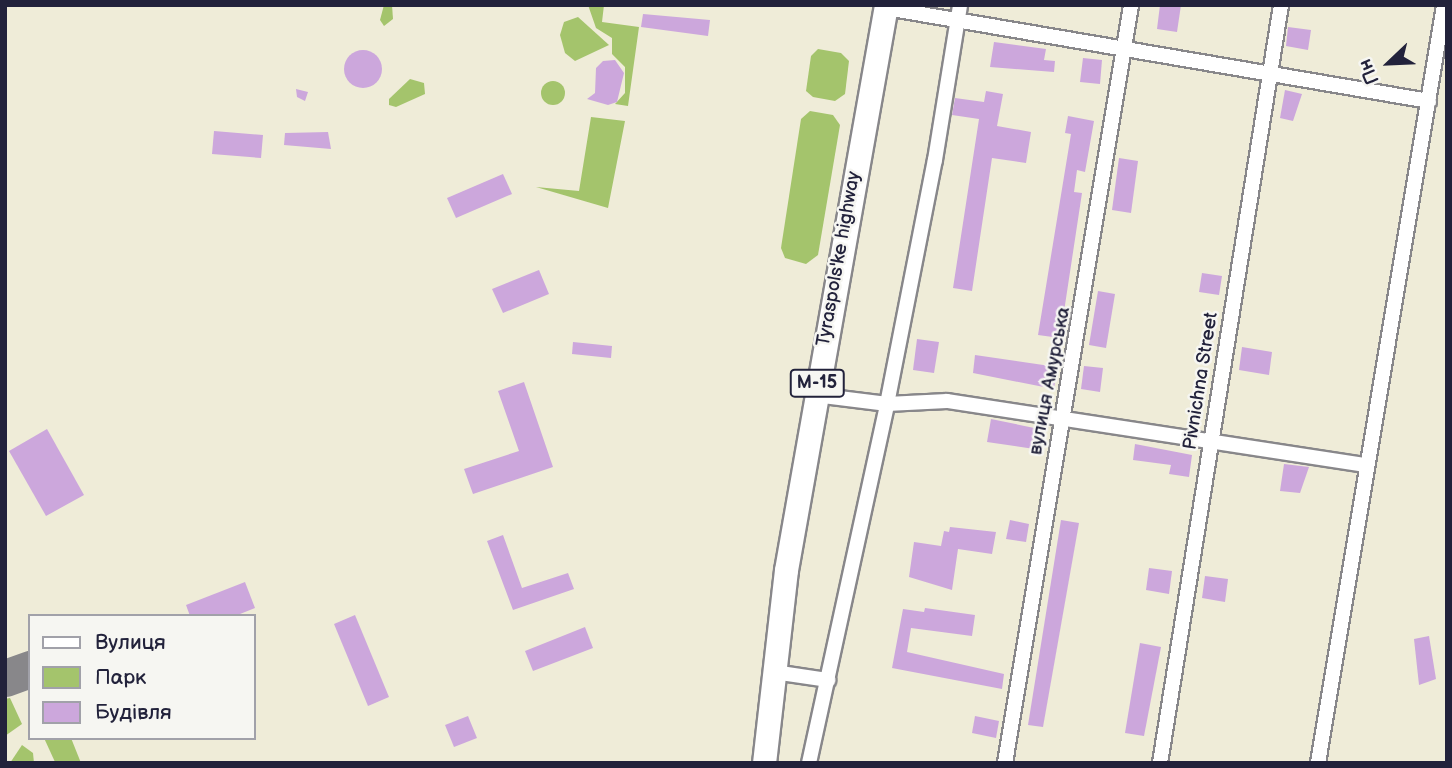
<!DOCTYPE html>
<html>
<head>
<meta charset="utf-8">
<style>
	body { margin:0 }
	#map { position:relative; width:1452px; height:768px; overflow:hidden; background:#efecd8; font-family:"Balsamiq Sans",sans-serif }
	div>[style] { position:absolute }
	.green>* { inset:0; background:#a4c46c }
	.round { border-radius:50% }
	.taxiway>* { height:37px; margin:-18.5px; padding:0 18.5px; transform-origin:18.5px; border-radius:18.5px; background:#88878a }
	.building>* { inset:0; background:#cca7dc }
	.roads { filter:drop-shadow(2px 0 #88878a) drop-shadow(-2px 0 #88878a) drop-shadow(0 2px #88878a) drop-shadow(0 -2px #88878a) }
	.street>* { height:14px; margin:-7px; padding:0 7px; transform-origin:7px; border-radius:7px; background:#fff }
	.primary>* { height:23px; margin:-11.5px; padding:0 11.5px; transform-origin:11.5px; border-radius:11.5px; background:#fff }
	span { translate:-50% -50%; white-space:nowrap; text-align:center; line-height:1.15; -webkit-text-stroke:5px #f6f6f2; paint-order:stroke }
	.shield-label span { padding:2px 5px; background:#f6f6f2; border:2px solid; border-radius:5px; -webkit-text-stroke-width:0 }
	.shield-label { font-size:18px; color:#22223b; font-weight:700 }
	.street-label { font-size:19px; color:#22223b }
	.frame { position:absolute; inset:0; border:7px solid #22223b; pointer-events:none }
	.legend { position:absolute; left:28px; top:614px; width:228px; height:126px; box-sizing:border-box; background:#f6f6f2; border:2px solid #a1a1a9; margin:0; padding:9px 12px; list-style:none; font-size:21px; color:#22223b }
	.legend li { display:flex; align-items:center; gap:14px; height:35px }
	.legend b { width:35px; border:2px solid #a1a1a9 }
	.north { position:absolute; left:1354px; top:28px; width:70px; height:70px; -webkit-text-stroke:5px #f6f6f2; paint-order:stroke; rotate:247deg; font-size:19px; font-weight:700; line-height:28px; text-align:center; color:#22223b }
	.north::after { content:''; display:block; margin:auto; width:24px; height:32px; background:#22223b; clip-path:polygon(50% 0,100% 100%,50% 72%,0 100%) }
</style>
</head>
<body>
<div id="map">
	<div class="green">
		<i style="clip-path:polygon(384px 5px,392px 5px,393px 19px,384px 26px,380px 20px)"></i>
		<i style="clip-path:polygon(588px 5px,604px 5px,602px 22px,639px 27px,628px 106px,615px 104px,625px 93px,625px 67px,612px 54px,612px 38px,596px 28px)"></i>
		<i style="clip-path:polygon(578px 17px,609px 45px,575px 61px,565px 53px,560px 35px,564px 22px)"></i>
		<i style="clip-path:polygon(818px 49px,841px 53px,849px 61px,845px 94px,835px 101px,813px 97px,806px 91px,811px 56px)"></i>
		<i style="clip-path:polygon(410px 79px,424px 83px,425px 94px,396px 107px,389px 105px,389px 99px)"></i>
		<i class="round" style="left:541px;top:81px;width:24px;height:24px"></i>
		<i style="clip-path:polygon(810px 111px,833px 115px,840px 125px,818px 255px,806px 264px,785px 258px,781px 248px,801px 119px)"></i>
		<i style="clip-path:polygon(591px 117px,625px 121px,608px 208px,536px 187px,579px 191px)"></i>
		<i style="clip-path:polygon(10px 698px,22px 724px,5px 736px,5px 699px)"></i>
		<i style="clip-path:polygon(44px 738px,71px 738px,81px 763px,55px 762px)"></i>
		<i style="clip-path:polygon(22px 745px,33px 753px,34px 763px,10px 763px)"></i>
	</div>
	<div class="taxiway">
		<i style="left:5px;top:678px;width:27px;rotate:-20deg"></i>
	</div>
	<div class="building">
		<i style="clip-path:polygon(1160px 5px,1181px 5px,1177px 32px,1157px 29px)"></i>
		<i style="clip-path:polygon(643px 14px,710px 20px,708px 36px,641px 27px)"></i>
		<i style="clip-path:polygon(1288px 27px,1311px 30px,1308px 50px,1286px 46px)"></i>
		<i style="clip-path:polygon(994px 42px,1046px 49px,1044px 60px,1055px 61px,1054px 72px,990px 67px)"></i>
		<i class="round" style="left:344px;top:50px;width:38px;height:38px"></i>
		<i style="clip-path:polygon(1083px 58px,1102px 60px,1100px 84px,1080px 82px)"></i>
		<i style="clip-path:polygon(615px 60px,624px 73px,617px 102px,608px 105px,587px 99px,595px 93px,596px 68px,603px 61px)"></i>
		<i style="clip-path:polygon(296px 89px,308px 92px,305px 101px,297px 97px)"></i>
		<i style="clip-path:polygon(1285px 90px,1302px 94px,1293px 121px,1280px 118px)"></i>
		<i style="clip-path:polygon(986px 91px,1003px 94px,997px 126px,1031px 132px,1026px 163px,992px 158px,972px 291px,953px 288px,979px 119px,952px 115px,955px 98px,984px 102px)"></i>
		<i style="clip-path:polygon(1068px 116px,1094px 121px,1085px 172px,1077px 170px,1074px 192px,1082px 193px,1060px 338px,1038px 335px,1071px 134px,1065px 133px)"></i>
		<i style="clip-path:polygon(214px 131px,263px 135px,261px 158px,212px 154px)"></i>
		<i style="clip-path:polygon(328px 132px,331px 149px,284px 145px,285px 133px)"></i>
		<i style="clip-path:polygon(1119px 158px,1138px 161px,1131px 213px,1112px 210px)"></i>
		<i style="clip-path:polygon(503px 174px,512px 194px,456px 218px,447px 198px)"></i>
		<i style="clip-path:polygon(539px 270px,549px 294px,503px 313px,492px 289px)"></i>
		<i style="clip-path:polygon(1202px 273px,1222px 276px,1219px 295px,1199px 292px)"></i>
		<i style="clip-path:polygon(1098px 291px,1115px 294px,1106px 348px,1089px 345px)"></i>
		<i style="clip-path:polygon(917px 339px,939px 342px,934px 373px,913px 370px)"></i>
		<i style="clip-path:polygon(573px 342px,612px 346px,611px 358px,572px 354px)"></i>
		<i style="clip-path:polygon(1242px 347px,1272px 352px,1269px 375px,1239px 370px)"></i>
		<i style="clip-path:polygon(975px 355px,1057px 367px,1054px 389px,973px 373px)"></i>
		<i style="clip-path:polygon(1084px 366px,1103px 368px,1100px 392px,1081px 389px)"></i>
		<i style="clip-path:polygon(524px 382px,553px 467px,473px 494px,464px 469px,519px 451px,498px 391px)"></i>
		<i style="clip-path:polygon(991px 419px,1044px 430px,1041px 450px,987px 442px)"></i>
		<i style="clip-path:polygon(47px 429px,84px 495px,46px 516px,9px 451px)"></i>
		<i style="clip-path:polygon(1135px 444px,1192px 455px,1189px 477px,1169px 474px,1171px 465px,1133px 460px)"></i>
		<i style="clip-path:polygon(1284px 464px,1309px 467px,1300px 493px,1280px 491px)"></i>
		<i style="clip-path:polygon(1010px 520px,1029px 524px,1026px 542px,1006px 539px)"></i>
		<i style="clip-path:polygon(1061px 520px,1079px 523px,1043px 727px,1028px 725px)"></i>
		<i style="clip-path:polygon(950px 527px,996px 532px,992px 554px,958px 549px,952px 590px,909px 577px,914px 542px,941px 546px,944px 531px,949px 532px)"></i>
		<i style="clip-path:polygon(503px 535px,522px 588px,568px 573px,574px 589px,513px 610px,487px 541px)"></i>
		<i style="clip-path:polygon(1149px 568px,1172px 571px,1169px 594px,1146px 590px)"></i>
		<i style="clip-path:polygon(1205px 576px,1228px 579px,1225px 602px,1202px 598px)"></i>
		<i style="clip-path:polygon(245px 582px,255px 608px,235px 616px,190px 616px,186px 605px)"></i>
		<i style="clip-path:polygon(925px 608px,975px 615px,972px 636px,911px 628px,907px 652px,1004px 674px,1002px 689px,892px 668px,903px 609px,924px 612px)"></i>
		<i style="clip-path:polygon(355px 615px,389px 697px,368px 706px,334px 624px)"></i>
		<i style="clip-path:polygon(585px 627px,593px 648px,533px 671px,525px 651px)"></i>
		<i style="clip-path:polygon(1429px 636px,1436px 679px,1419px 685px,1414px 639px)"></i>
		<i style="clip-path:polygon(1140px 643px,1161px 647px,1144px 736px,1125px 733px)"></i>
		<i style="clip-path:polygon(468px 716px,477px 738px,454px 747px,445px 725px)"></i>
		<i style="clip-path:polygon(975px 716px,999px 721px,996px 738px,972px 733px)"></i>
	</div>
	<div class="roads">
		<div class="street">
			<i style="left:886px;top:8px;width:551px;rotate:9.72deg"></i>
			<i style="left:815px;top:395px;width:73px;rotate:7.1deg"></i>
			<i style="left:887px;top:404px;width:60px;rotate:-2.9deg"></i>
			<i style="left:947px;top:401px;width:425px;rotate:8.7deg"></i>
			<i style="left:774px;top:672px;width:55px;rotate:8.4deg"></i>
			<i style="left:809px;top:763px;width:367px;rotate:-77.7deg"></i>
			<i style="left:887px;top:404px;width:249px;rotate:-78.9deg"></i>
			<i style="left:935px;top:160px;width:157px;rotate:-80.8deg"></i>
			<i style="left:1005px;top:763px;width:768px;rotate:-80.56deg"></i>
			<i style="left:1160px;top:763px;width:768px;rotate:-80.93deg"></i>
			<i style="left:1318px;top:763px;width:768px;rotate:-80.56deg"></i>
		</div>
		<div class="primary">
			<i style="left:764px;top:763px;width:194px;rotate:-83.5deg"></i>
			<i style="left:786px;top:570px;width:574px;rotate:-79.96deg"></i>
		</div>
	</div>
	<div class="shield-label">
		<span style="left:817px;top:383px">М-15</span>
	</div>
	<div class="street-label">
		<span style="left:839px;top:259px;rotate:-80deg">Tyraspols'ke highway</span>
		<span style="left:1050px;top:381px;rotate:-79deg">вулиця Амурська</span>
		<span style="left:1201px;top:381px;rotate:-81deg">Pivnichna Street</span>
	</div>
	<div class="frame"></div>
	<ul class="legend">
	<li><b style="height:9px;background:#fff"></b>Вулиця</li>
	<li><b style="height:19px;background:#a4c46c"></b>Парк</li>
	<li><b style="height:19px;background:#cca7dc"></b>Будівля</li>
	</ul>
	<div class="north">Пн</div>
</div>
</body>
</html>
